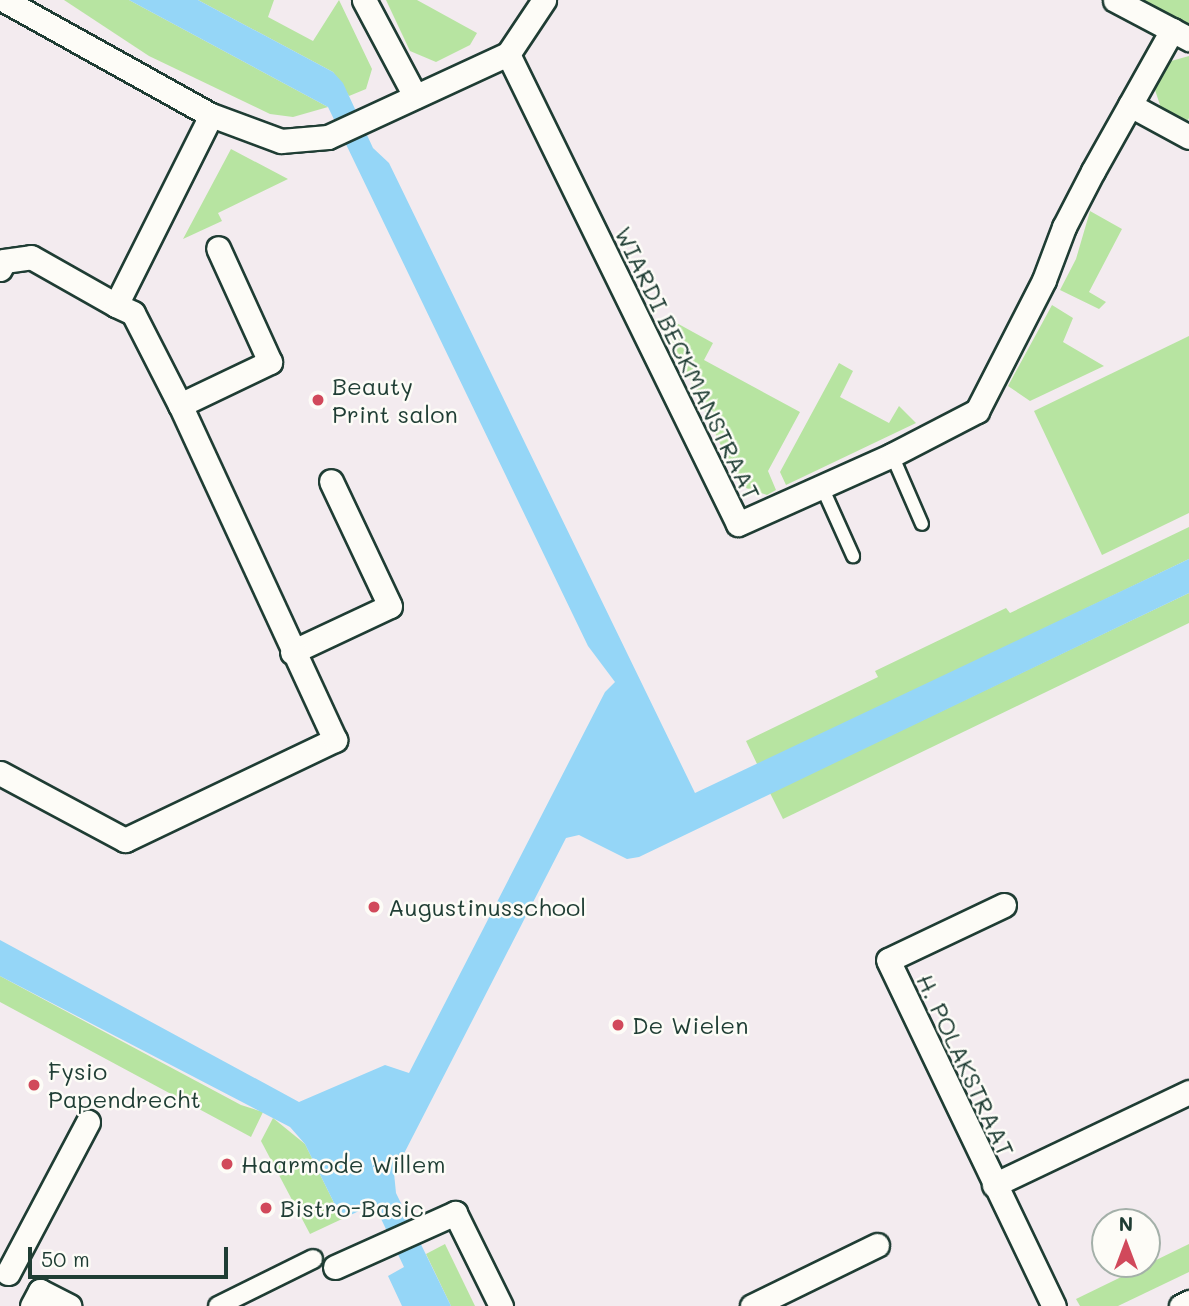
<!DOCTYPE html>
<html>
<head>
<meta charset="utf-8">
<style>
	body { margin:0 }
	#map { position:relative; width:1189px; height:1306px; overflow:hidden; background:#f3ebef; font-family:Mali,sans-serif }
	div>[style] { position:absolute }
	.green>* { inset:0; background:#b7e4a1 }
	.water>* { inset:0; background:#95d6f7 }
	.roads { filter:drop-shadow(2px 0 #1f3d34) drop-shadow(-2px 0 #1f3d34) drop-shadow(0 2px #1f3d34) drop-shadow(0 -2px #1f3d34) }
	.service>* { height:12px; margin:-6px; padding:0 6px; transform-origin:6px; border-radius:6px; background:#fdfcf7 }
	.pedestrian>* { height:18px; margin:-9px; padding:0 9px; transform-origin:9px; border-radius:9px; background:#fdfcf7 }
	.minor>* { height:23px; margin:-11.5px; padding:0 11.5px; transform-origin:11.5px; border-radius:11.5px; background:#fdfcf7 }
	.dots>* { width:19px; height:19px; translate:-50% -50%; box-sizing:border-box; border:4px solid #fdfcf7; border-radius:50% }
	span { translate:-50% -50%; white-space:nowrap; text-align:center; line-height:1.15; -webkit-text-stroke:5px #fdfcf7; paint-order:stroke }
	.street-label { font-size:24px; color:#1f3d34 }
	.poi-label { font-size:24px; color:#1f3d34 }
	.left { translate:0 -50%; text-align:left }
	.north { position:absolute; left:1091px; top:1208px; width:70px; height:70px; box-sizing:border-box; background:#fdfcf7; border:2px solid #a4b0a9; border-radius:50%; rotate:0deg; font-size:19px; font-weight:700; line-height:28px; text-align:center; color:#1f3d34 }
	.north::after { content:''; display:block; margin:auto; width:24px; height:32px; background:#d1495b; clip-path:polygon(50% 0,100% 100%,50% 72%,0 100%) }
	.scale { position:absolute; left:28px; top:1247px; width:200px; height:32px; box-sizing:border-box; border:4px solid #1f3d34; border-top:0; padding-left:9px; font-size:21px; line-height:24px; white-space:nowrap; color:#1f3d34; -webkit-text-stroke:5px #fdfcf7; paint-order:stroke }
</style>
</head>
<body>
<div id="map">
	<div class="green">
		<i style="clip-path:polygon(64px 0,129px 0,328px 107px,293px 117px,270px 114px,149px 56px)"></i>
		<i style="clip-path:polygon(198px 0,274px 0,268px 17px,313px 41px,339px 0,372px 69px,366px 89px,349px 96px,333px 72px)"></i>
		<i style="clip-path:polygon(386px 0,417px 0,477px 33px,470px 45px,436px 62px,410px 51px)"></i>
		<i style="clip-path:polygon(1137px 0,1189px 0,1189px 28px)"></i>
		<i style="clip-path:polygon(1189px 56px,1189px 118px,1186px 124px,1161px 108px,1154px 87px,1164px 63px)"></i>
		<i style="clip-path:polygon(231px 149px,288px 179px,218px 213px,222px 221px,183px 239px)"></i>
		<i style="clip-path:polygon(1090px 211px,1122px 229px,1089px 292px,1106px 302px,1099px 309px,1060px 290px,1076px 259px)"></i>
		<i style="clip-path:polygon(1052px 305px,1073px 318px,1063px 342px,1104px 366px,1030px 401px,1008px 386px)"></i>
		<i style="clip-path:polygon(673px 321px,713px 343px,704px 360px,800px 412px,768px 471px,776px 490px,767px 495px,740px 486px,669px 335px)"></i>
		<i style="clip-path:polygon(1189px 336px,1189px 513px,1102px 555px,1034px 411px)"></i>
		<i style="clip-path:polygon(839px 363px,853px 371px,840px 397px,889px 423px,899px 406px,916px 423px,786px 485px,780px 472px)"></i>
		<i style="clip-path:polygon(1189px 527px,1189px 559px,758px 766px,746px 741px,878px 677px,875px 671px,1006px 608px,1010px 613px)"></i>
		<i style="clip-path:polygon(1189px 593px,1189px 623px,783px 819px,770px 793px)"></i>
		<i style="clip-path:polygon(0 976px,241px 1105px,263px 1112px,251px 1137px,0 1002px)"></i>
		<i style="clip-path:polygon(273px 1118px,305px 1144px,342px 1219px,310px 1234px,261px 1141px)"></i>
		<i style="clip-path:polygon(445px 1244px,475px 1306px,451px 1306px,426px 1254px)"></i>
		<i style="clip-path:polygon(1189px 1244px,1189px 1272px,1118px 1306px,1080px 1306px,1076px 1299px)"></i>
	</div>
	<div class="water">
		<i style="clip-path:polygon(129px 0,198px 0,333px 72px,343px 83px,373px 148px,389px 163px,695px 793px,1189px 559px,1189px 593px,639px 857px,627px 859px,579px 835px,566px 838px,394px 1173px,396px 1193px,451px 1306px,402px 1306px,388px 1276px,404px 1267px,374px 1204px,342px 1219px,305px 1144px,290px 1127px,0 976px,0 940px,299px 1102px,385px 1065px,409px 1073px,605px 692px,615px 682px,588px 646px,328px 107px)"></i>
	</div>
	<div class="roads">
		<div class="service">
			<i style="left:892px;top:455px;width:75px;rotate:66.5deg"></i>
			<i style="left:822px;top:487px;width:76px;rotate:65.8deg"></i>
		</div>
		<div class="pedestrian">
			<i style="left:218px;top:1306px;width:106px;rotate:-26.3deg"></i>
		</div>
		<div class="minor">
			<i style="left:4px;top:0;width:237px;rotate:29.1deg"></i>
			<i style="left:211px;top:115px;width:75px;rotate:20.4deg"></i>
			<i style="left:281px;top:141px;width:47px;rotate:-4.9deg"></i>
			<i style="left:328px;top:137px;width:198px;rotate:-24.8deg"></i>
			<i style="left:508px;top:54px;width:65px;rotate:-56.3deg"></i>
			<i style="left:364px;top:0;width:109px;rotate:62deg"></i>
			<i style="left:1115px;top:0;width:84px;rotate:27.8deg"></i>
			<i style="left:508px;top:54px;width:523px;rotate:63.92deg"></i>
			<i style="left:738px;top:524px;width:169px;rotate:-24.1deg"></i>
			<i style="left:892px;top:455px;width:96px;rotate:-27.4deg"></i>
			<i style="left:977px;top:411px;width:147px;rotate:-62.9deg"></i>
			<i style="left:1044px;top:280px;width:57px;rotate:-69.3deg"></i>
			<i style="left:1064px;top:227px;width:63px;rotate:-62.6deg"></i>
			<i style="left:1093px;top:171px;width:162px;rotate:-60.7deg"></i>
			<i style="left:1130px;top:105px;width:67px;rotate:28.5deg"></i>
			<i style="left:0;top:269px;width:9px;rotate:-63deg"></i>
			<i style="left:4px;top:261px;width:27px;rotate:-8deg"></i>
			<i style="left:31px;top:257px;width:98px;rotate:29.5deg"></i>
			<i style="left:180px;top:405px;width:100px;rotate:-25.5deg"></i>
			<i style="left:270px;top:362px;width:125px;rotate:-114.5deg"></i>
			<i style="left:292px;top:652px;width:108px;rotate:-25.1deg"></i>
			<i style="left:390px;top:606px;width:138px;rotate:-115.3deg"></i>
			<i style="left:0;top:773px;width:142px;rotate:28.2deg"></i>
			<i style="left:125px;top:840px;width:233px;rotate:-25.5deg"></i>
			<i style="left:335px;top:740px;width:369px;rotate:-114.8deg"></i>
			<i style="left:180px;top:405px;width:103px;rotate:-117.1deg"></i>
			<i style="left:133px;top:313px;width:19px;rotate:-155deg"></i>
			<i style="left:116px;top:305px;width:212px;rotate:-63.4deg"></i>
			<i style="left:1004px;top:905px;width:128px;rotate:154.6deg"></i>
			<i style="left:888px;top:960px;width:384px;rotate:64.4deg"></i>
			<i style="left:994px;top:1185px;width:216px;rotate:-25.5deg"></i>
			<i style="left:335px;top:1267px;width:132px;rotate:-24.2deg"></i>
			<i style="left:455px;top:1213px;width:104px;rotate:63.7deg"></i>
			<i style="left:8px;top:1273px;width:171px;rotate:-62.1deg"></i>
			<i style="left:32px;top:1306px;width:17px;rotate:-62deg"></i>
			<i style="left:40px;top:1291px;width:33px;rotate:27deg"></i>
			<i style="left:752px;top:1306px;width:139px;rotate:-26deg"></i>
			<i style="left:1181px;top:1306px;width:9px;rotate:-27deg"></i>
		</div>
	</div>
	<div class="dots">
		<i style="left:318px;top:400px;background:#d1495b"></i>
		<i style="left:374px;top:907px;background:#d1495b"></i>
		<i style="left:618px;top:1025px;background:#d1495b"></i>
		<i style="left:34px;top:1085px;background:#d1495b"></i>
		<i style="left:227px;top:1164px;background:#d1495b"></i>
		<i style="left:266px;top:1208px;background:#d1495b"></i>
	</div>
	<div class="street-label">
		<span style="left:688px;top:363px;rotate:64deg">WIARDI BECKMANSTRAAT</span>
		<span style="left:966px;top:1065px;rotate:65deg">H. POLAKSTRAAT</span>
	</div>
	<div class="poi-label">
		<span class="left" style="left:332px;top:400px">Beauty<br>Print salon</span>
		<span class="left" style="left:388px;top:907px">Augustinusschool</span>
		<span class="left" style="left:632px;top:1025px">De Wielen</span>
		<span class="left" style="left:48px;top:1085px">Fysio<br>Papendrecht</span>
		<span class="left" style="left:241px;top:1164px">Haarmode Willem</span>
		<span class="left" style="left:280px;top:1208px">Bistro-Basic</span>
	</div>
	<div class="north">N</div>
	<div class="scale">50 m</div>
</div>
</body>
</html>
